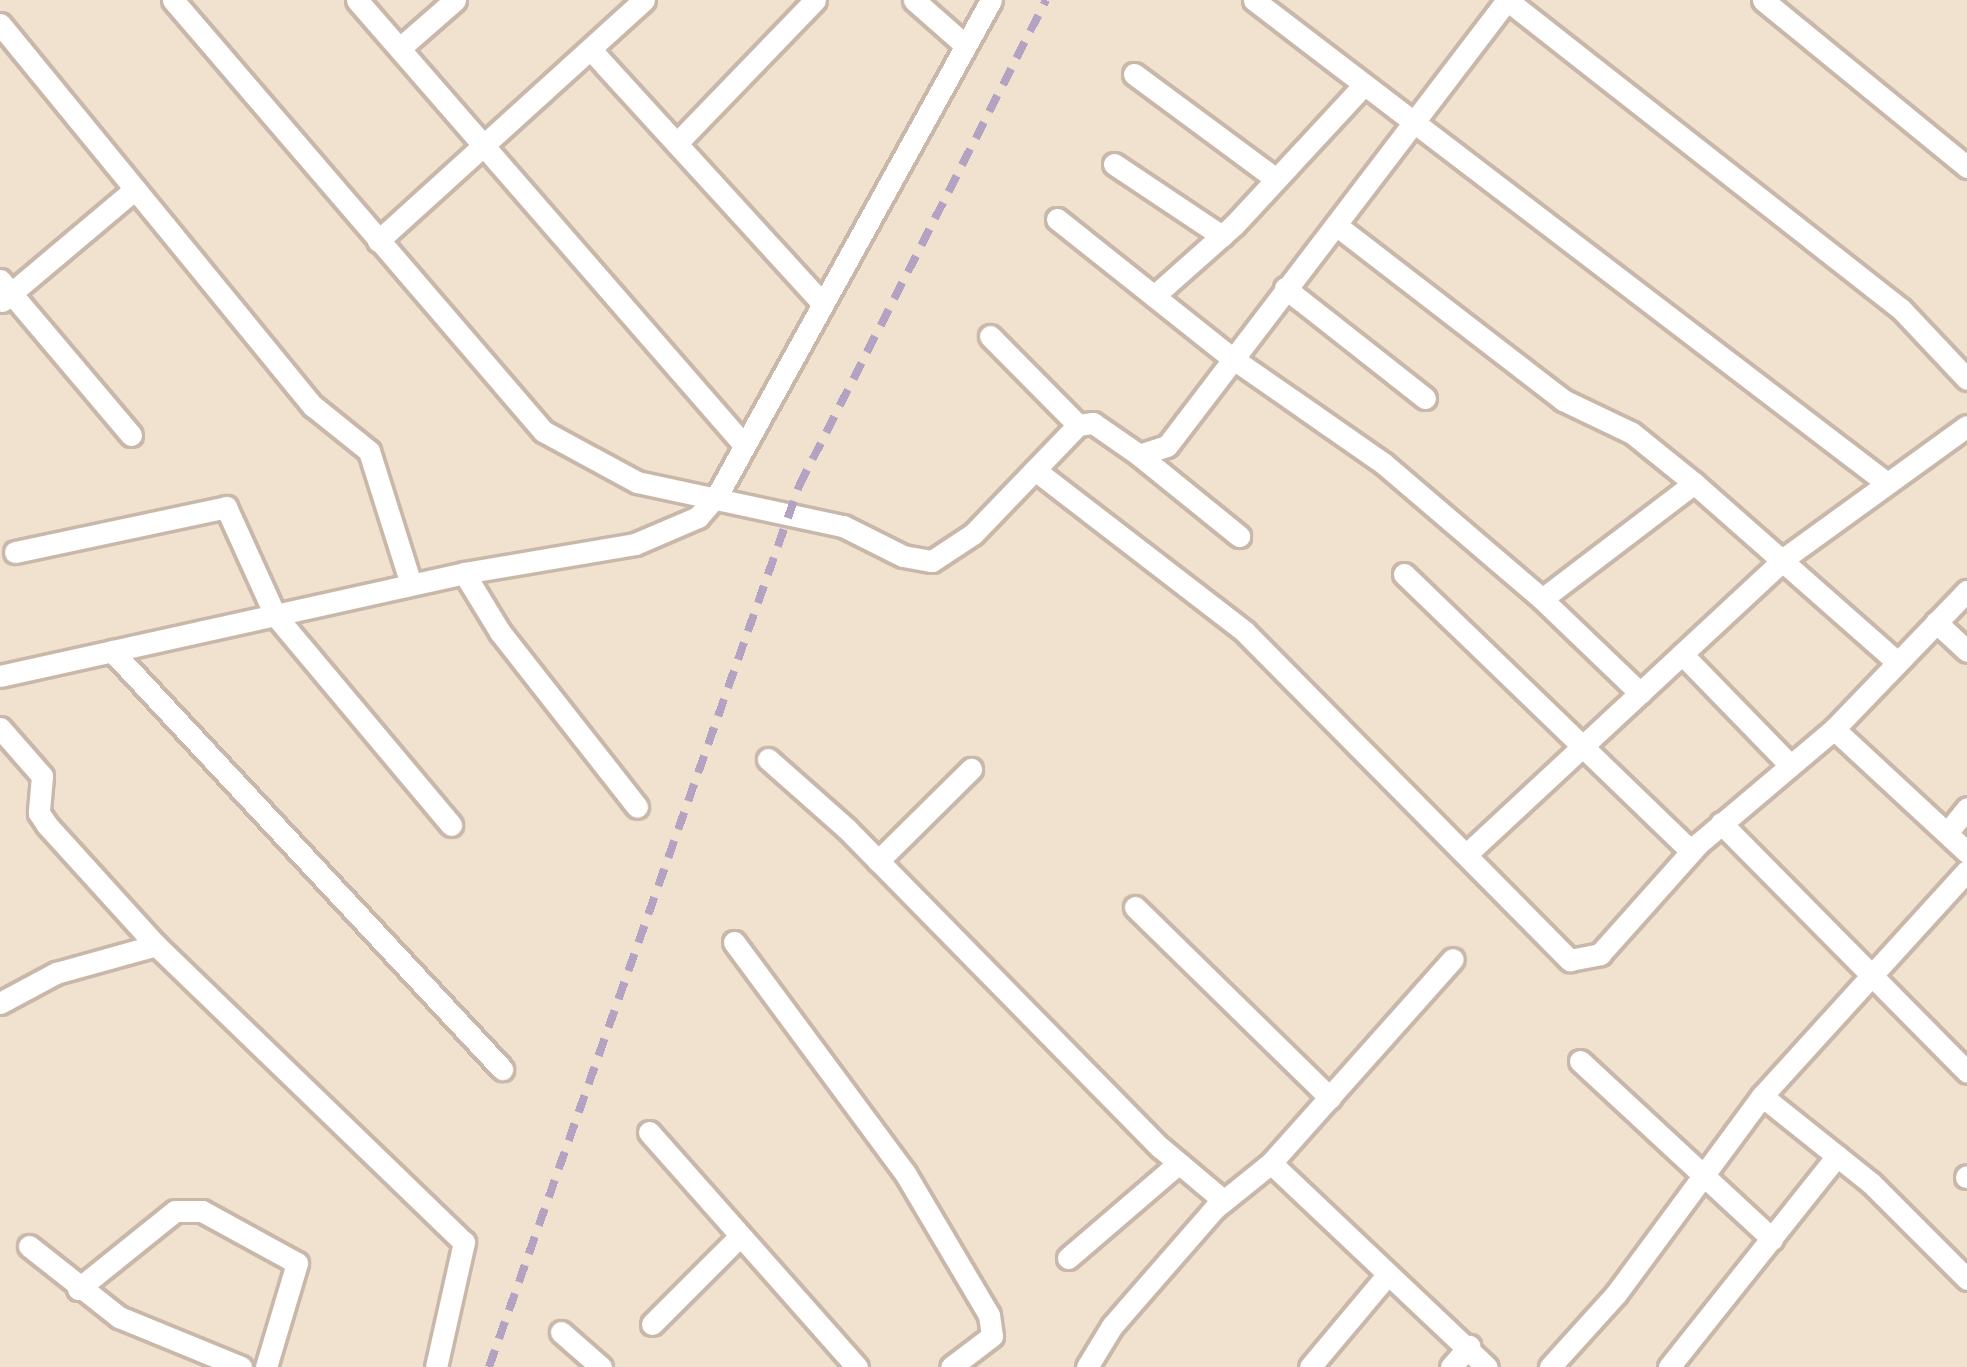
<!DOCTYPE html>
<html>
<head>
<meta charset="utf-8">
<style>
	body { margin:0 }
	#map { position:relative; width:1967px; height:1367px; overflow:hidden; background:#faf1e1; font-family:Ubuntu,sans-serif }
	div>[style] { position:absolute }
	.residential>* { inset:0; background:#f1e2d0 }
	.roads { filter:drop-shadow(3px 0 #c9b8a9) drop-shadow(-3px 0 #c9b8a9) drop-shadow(0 3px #c9b8a9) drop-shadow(0 -3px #c9b8a9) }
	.minor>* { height:21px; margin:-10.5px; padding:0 10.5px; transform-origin:10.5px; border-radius:10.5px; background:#fff }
	.rail>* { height:8px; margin-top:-4px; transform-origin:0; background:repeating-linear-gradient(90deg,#b3a2c2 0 18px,transparent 0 30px) }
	span { translate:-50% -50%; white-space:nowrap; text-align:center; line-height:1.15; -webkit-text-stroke:12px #fdf5e7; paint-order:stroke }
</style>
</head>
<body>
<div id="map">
	<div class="residential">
		<i style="clip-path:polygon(0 0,1967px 0,1967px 1367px,0 1367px)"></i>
	</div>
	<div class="roads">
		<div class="minor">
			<i style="left:173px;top:0;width:568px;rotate:49.35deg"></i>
			<i style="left:543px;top:431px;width:107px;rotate:28.5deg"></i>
			<i style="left:637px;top:482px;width:211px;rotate:12.1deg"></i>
			<i style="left:843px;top:526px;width:67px;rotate:26.6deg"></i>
			<i style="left:903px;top:556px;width:29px;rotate:10deg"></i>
			<i style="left:932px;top:561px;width:49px;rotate:-33.4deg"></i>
			<i style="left:973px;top:534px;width:151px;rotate:-46.1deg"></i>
			<i style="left:1078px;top:425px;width:15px;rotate:-8deg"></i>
			<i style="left:1093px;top:423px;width:56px;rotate:34.8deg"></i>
			<i style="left:1139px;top:455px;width:29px;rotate:-18deg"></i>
			<i style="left:1167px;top:446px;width:561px;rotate:-52.68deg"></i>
			<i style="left:357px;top:0;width:590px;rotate:48.99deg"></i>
			<i style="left:914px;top:0;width:68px;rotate:41.4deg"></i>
			<i style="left:1254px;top:0;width:793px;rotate:37.36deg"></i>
			<i style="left:1507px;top:0;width:501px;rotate:38.11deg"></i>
			<i style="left:1901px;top:309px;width:96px;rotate:46.7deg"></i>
			<i style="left:1763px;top:0;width:264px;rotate:39.3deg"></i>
			<i style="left:0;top:24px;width:494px;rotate:50.7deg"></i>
			<i style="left:313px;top:406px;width:72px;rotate:38.8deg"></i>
			<i style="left:369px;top:451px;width:139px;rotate:72.5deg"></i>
			<i style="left:400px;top:48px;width:73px;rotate:-41.1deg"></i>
			<i style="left:592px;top:51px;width:338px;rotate:47.6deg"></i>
			<i style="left:1134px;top:74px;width:177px;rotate:36.5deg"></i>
			<i style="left:678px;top:142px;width:197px;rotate:-46deg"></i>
			<i style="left:1114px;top:164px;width:130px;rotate:33.7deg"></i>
			<i style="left:1057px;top:219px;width:223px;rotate:38.5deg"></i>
			<i style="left:1232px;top:358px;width:184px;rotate:34.8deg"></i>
			<i style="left:1383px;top:463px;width:209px;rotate:40.5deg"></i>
			<i style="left:1542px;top:599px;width:191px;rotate:-37.3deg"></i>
			<i style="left:1694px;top:483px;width:271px;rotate:41.4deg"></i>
			<i style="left:1336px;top:225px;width:287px;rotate:37.6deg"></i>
			<i style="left:1563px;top:400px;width:76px;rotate:25.6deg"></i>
			<i style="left:1632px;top:433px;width:80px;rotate:38.9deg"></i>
			<i style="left:378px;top:241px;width:359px;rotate:-42.2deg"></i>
			<i style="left:0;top:280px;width:203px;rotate:49.8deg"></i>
			<i style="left:1285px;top:288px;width:178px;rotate:38.2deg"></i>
			<i style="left:1154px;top:296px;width:107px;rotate:-41.6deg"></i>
			<i style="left:1234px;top:225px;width:188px;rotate:-47.2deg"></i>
			<i style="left:2px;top:301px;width:174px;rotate:-40.1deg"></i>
			<i style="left:990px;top:336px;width:125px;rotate:45.3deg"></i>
			<i style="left:1139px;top:455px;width:129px;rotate:39deg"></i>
			<i style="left:1035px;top:470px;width:265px;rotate:37.6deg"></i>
			<i style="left:1245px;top:632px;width:462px;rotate:45.3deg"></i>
			<i style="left:1570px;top:960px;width:31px;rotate:-11deg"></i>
			<i style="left:1600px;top:954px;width:147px;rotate:-48.3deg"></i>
			<i style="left:1698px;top:844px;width:178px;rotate:-40.2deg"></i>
			<i style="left:1834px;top:729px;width:192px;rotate:-46.1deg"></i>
			<i style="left:15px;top:552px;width:216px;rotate:-12deg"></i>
			<i style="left:226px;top:507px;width:119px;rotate:65.6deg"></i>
			<i style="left:275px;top:615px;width:274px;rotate:50deg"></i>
			<i style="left:464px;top:573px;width:69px;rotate:58.6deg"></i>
			<i style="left:500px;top:632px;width:222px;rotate:51.9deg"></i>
			<i style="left:1404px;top:574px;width:399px;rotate:44deg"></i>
			<i style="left:1542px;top:599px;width:136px;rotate:43.8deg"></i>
			<i style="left:1936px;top:622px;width:42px;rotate:43.1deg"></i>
			<i style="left:112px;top:651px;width:572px;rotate:46.98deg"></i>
			<i style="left:1682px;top:654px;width:155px;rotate:45.8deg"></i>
			<i style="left:0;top:676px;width:475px;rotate:-12.5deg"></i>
			<i style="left:464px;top:573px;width:173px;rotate:-9.6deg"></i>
			<i style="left:635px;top:544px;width:69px;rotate:-23.2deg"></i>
			<i style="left:698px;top:517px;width:30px;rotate:-49deg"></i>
			<i style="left:718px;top:494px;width:564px;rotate:-61.07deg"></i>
			<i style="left:0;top:728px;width:64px;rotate:48.8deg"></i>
			<i style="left:42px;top:776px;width:37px;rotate:95deg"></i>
			<i style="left:39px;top:813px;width:14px;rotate:56deg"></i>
			<i style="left:47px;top:825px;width:162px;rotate:47.8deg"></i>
			<i style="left:1834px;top:729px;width:181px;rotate:42.8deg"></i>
			<i style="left:768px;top:759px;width:104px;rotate:41.5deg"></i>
			<i style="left:846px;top:828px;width:449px;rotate:45.5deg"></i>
			<i style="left:1161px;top:1148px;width:82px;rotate:40.1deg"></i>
			<i style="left:1721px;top:823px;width:350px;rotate:45.3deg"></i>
			<i style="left:1947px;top:833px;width:32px;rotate:-51deg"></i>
			<i style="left:1470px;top:851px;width:432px;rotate:-42.9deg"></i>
			<i style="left:1786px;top:557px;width:223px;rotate:-35.9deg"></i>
			<i style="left:878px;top:861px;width:131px;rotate:-44.7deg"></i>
			<i style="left:1135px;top:907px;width:273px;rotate:44.4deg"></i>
			<i style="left:734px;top:942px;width:287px;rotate:53.5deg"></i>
			<i style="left:905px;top:1173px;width:165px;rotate:59.4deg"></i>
			<i style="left:989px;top:1315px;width:21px;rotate:82deg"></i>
			<i style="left:992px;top:1336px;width:51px;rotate:142.9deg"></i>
			<i style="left:0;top:1003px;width:64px;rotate:-28.2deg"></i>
			<i style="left:56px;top:973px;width:104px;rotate:-15.6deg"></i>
			<i style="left:156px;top:945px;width:428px;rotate:44deg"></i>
			<i style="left:464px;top:1242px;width:128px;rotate:102.6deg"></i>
			<i style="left:1580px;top:1061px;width:262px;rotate:42.8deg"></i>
			<i style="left:1762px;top:1096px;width:139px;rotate:38.6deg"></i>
			<i style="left:1871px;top:1183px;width:136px;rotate:45deg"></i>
			<i style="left:649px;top:1132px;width:314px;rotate:48.5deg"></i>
			<i style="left:1271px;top:1163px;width:297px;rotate:43.4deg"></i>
			<i style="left:1966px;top:1177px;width:1px;rotate:-45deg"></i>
			<i style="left:29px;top:1246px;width:115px;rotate:38.3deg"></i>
			<i style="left:119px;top:1317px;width:132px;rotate:22.3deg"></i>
			<i style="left:1068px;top:1258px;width:146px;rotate:-40.6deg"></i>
			<i style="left:78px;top:1289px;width:124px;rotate:-38.8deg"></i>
			<i style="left:175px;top:1211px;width:27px"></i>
			<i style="left:202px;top:1211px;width:108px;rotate:28.7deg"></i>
			<i style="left:297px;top:1263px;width:109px;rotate:106.6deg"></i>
			<i style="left:652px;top:1324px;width:120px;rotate:-45deg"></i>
			<i style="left:561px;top:1332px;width:53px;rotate:41.2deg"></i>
			<i style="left:1087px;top:1367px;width:48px;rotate:-58.6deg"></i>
			<i style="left:1112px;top:1326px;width:157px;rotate:-48.9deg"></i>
			<i style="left:1215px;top:1208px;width:72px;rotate:-38.8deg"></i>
			<i style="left:1271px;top:1163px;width:273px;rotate:-48.3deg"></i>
			<i style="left:1310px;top:1367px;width:121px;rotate:-50deg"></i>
			<i style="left:1451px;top:1367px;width:28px;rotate:-49deg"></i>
			<i style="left:1550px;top:1367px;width:98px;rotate:-47.9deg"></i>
			<i style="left:1616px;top:1294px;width:246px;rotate:-53.6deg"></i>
			<i style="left:1762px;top:1096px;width:304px;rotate:-47.7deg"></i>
			<i style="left:1669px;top:1367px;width:270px;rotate:-51.5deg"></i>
		</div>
	</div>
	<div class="rail">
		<i style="left:489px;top:1367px;width:934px;rotate:-70.61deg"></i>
		<i style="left:799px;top:486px;width:545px;rotate:-63.06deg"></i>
	</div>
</div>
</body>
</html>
